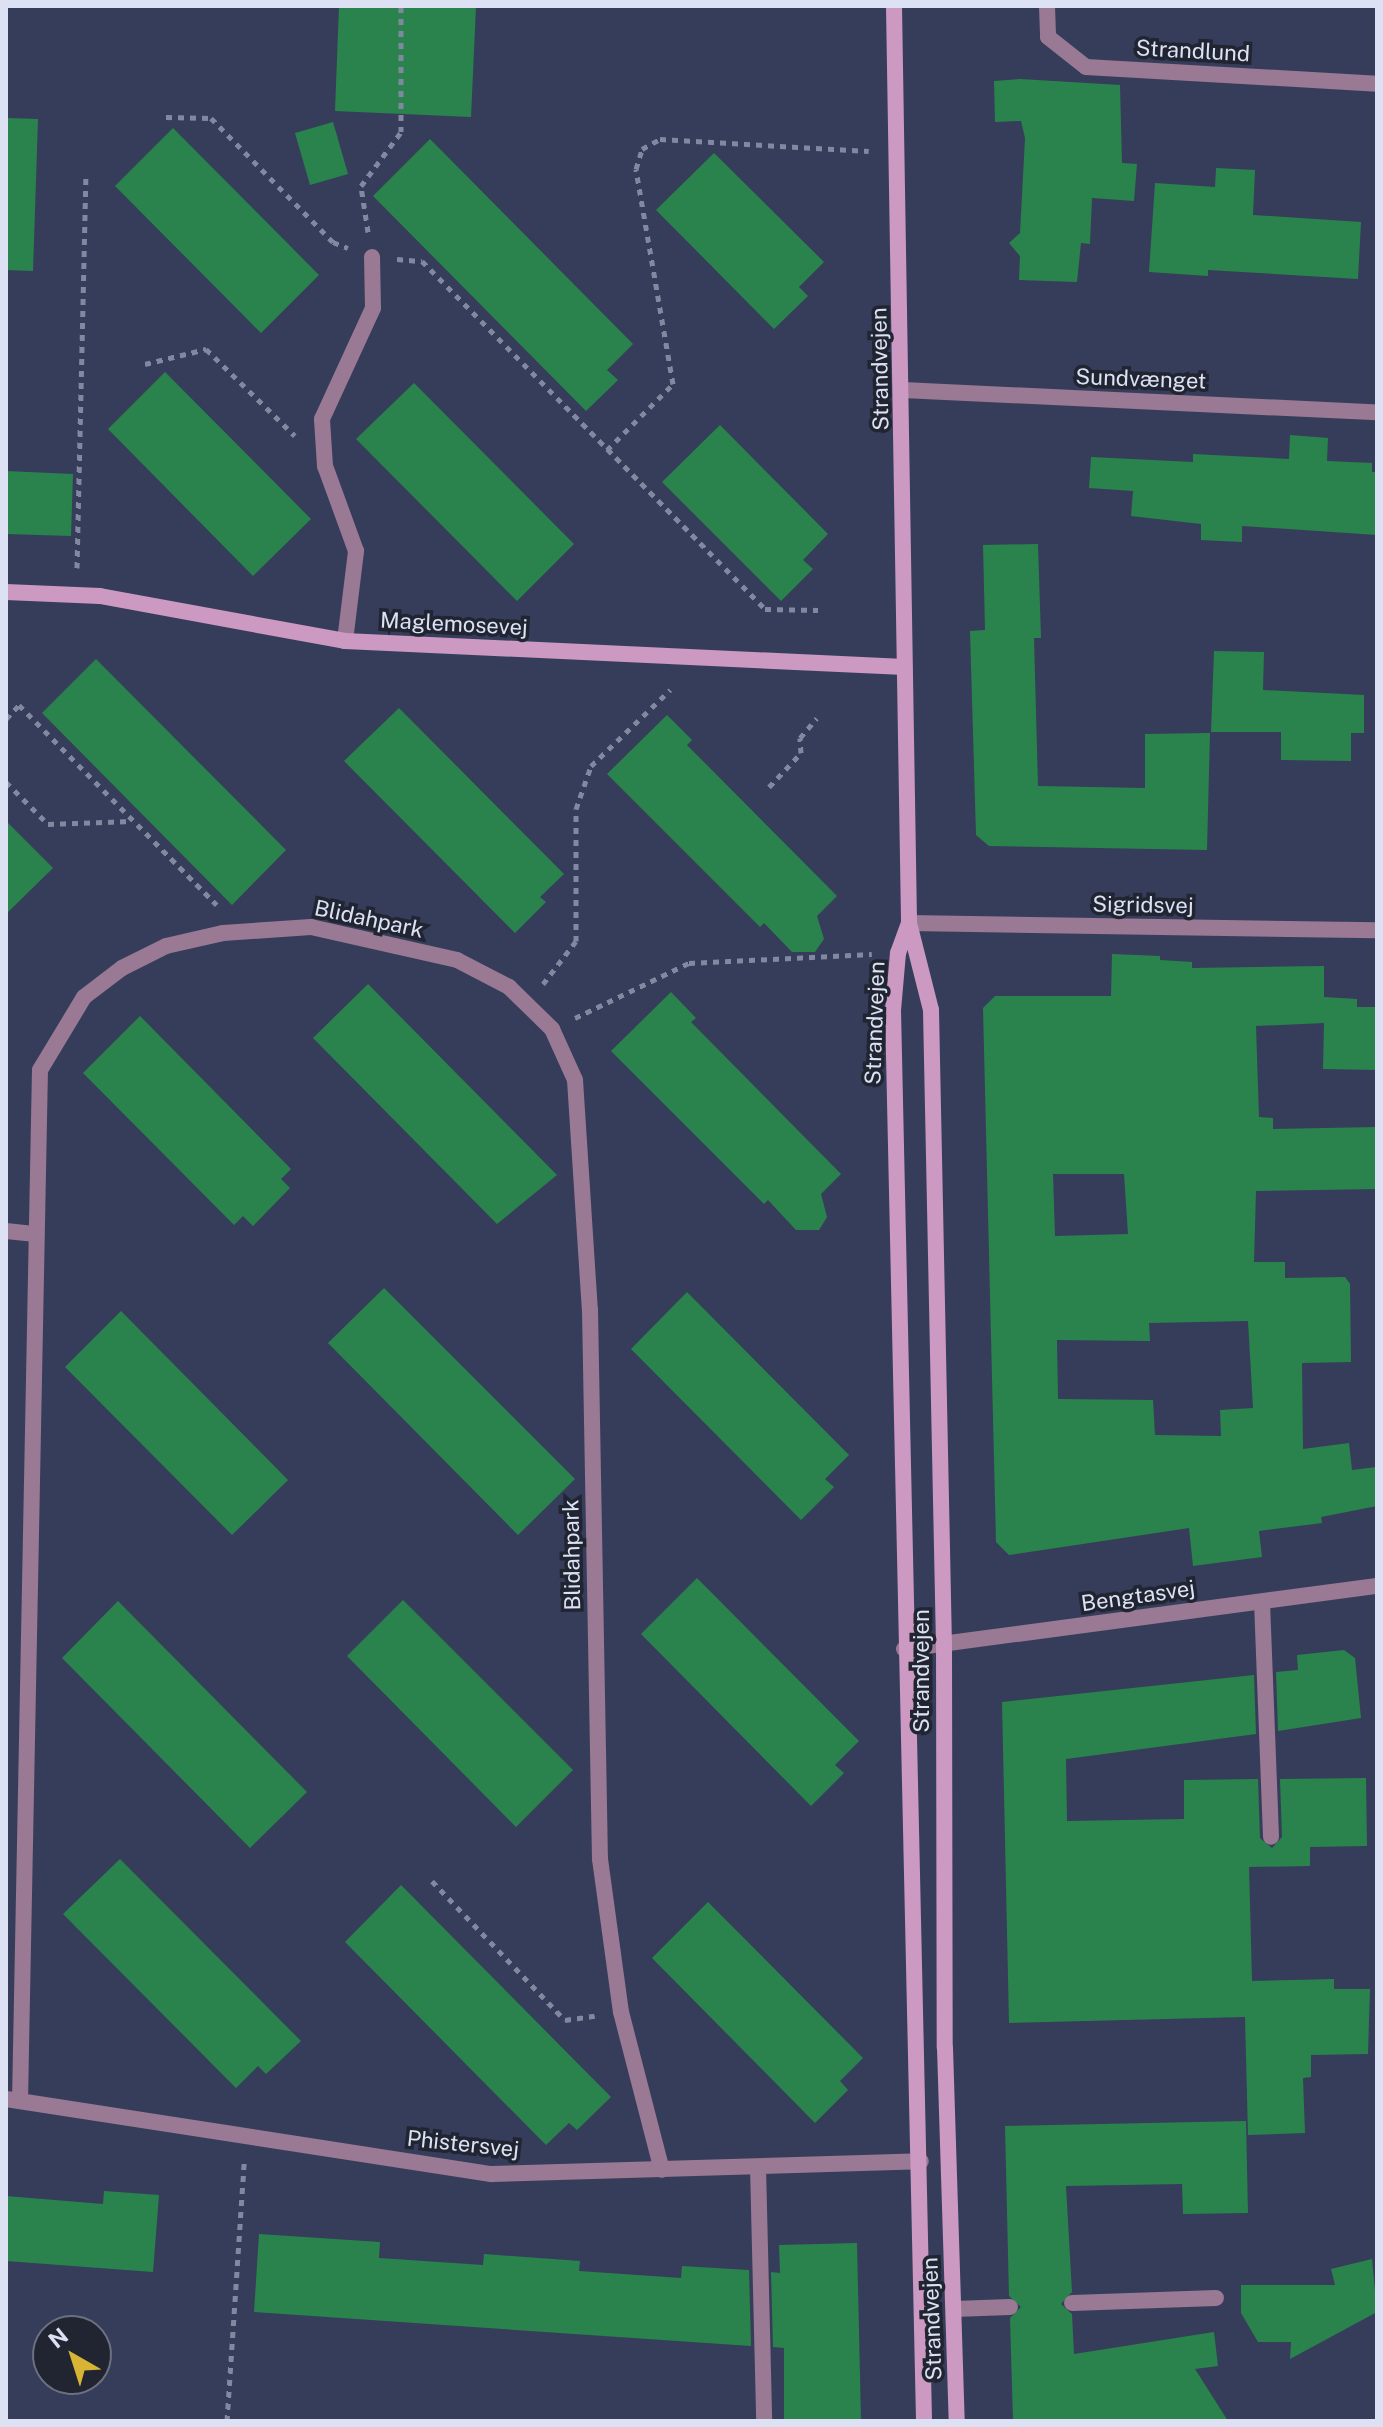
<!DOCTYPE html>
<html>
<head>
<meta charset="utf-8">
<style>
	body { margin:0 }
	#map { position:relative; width:1383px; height:2427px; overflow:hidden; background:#363d5a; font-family:"Public Sans",sans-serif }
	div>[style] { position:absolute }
	.building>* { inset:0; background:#2a834d }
	.path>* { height:5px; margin-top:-2.5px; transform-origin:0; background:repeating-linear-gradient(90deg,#8288a0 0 6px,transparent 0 12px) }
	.lane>* { height:16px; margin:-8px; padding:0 8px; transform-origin:8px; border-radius:8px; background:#997993 }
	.street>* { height:16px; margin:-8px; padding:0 8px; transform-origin:8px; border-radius:8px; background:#997993 }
	.secondary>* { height:16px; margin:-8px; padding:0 8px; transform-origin:8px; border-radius:8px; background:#cb99c2 }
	span { translate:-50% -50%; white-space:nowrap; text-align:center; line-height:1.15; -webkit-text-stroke:7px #212532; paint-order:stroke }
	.street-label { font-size:22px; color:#dce1f3 }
	.frame { position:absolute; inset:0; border:8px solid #dce1f3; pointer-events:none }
	.north { position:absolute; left:32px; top:2315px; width:80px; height:80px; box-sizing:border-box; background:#212532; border:2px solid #6c707f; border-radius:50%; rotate:321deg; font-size:22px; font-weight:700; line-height:32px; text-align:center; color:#dce1f3 }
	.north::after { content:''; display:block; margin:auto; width:28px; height:36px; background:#d7b434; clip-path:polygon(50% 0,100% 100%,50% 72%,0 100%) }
</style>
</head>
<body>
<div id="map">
	<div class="building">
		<i style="clip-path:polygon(339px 6px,476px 6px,471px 117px,335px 111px)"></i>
		<i style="clip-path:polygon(1020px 79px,1120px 85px,1122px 163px,1137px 164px,1134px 201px,1092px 198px,1090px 244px,1081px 243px,1077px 282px,1019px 280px,1020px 256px,1009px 243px,1020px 233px,1025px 138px,1021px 121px,995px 122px,994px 81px)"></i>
		<i style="clip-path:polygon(6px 118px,38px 119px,33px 271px,6px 270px)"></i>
		<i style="clip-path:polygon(333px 122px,348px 174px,310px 185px,295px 133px)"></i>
		<i style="clip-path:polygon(173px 128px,319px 275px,261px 333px,115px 186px)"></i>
		<i style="clip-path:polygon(430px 139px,633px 344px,607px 370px,618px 380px,586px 411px,373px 196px)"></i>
		<i style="clip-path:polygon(714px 153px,824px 262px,799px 287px,808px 296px,774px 329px,656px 210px)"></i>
		<i style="clip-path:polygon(1216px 168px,1255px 170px,1253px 215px,1361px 222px,1358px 279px,1208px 270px,1208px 276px,1149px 272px,1155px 183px,1215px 187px)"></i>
		<i style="clip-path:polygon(165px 372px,311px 519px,253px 576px,108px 429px)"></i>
		<i style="clip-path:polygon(414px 383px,574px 544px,517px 601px,356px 439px)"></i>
		<i style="clip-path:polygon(720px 425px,828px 534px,803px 560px,813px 569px,781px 601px,662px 482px)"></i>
		<i style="clip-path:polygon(1290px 435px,1328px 438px,1327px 461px,1372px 463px,1372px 472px,1377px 472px,1377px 535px,1242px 526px,1242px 542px,1201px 540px,1201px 524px,1131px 516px,1133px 491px,1089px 488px,1091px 457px,1193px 462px,1193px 454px,1289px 459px)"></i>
		<i style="clip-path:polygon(6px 471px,73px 474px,71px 536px,6px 534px)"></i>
		<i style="clip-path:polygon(1038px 544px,1041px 638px,1034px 638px,1038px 786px,1145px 788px,1145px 734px,1210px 733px,1207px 850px,989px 846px,976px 835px,970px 631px,985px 630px,983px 545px)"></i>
		<i style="clip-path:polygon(1214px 651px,1264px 652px,1263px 690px,1364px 695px,1364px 733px,1351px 733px,1351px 761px,1281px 760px,1281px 732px,1211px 732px)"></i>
		<i style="clip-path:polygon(96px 659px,286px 850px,232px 905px,42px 713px)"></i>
		<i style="clip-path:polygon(399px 708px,564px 874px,540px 897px,546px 902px,515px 933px,344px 761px)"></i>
		<i style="clip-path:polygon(667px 715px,692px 740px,687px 745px,837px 896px,817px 916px,824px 939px,815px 952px,792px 952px,764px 923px,760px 927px,607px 774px)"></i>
		<i style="clip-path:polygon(6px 821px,53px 868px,6px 914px)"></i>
		<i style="clip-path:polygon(evenodd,1112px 954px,1160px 956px,1160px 960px,1192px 962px,1192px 968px,1324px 966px,1324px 1022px,1324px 997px,1357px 999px,1357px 1007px,1377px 1007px,1377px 1070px,1323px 1069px,1324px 1023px,1256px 1026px,1259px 1117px,1273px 1118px,1273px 1129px,1377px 1127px,1377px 1189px,1256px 1191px,1254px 1262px,1285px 1262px,1285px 1278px,1345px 1277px,1350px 1284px,1351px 1362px,1302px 1363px,1303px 1449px,1349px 1443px,1352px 1470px,1377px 1467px,1377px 1506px,1321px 1517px,1322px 1523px,1259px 1531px,1262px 1557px,1193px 1566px,1189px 1528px,1009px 1555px,996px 1542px,983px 1008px,995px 996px,1111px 996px,1112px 954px,1053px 1174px,1124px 1174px,1128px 1234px,1055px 1236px,1053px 1174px,1112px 954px,1248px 1321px,1253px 1408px,1220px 1410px,1221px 1436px,1155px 1435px,1153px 1400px,1058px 1399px,1057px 1340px,1150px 1341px,1149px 1323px,1248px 1321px)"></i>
		<i style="clip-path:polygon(368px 984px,557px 1175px,497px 1224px,313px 1038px)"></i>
		<i style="clip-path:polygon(671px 992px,696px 1018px,691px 1022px,841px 1174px,821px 1194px,827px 1217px,819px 1230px,796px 1230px,768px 1200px,764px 1204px,611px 1051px)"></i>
		<i style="clip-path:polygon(140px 1016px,291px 1169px,281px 1179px,290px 1188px,253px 1226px,243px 1216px,234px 1225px,83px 1073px)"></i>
		<i style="clip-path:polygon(384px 1288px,575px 1479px,518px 1535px,328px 1343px)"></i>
		<i style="clip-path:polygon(687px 1292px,849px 1455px,825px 1479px,834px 1487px,801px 1520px,631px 1349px)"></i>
		<i style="clip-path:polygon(121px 1311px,288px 1480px,232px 1535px,65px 1367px)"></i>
		<i style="clip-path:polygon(697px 1578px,859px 1741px,835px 1765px,844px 1773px,811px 1806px,641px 1634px)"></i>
		<i style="clip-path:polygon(403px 1600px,573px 1770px,516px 1827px,347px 1656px)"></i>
		<i style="clip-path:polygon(118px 1601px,307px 1792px,250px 1848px,62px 1658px)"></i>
		<i style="clip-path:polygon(1344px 1650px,1355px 1658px,1361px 1718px,1278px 1731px,1276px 1672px,1298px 1670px,1297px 1655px)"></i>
		<i style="clip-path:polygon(1254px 1675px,1256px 1734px,1066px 1759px,1067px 1821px,1184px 1819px,1184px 1780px,1258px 1779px,1260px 1838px,1272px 1848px,1282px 1837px,1280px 1779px,1366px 1778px,1367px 1846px,1310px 1847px,1310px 1866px,1249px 1867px,1252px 1981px,1334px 1979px,1334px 1989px,1370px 1989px,1368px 2054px,1311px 2055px,1311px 2077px,1303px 2078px,1305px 2133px,1248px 2135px,1245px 2017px,1009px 2023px,1002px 1702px)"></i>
		<i style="clip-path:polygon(120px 1859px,301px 2041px,266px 2074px,258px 2066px,236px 2088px,63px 1914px)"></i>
		<i style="clip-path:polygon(401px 1885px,611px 2097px,577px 2130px,569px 2123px,546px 2145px,345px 1942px)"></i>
		<i style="clip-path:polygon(708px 1902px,863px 2058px,840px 2081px,848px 2090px,815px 2123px,652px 1958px)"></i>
		<i style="clip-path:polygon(1246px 2121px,1248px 2213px,1183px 2214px,1182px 2184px,1066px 2186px,1072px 2292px,1061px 2304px,1072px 2314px,1074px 2354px,1214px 2332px,1218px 2366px,1195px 2369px,1228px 2421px,1013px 2421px,1010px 2318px,1021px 2307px,1009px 2296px,1005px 2126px)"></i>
		<i style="clip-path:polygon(104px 2191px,159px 2195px,153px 2272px,6px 2261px,6px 2196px,103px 2204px)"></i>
		<i style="clip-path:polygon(259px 2234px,380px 2242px,379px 2258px,483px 2265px,484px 2254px,580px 2261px,579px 2271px,681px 2278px,682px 2266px,749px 2270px,751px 2346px,254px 2312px)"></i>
		<i style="clip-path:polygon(857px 2243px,861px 2421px,784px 2421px,784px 2348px,773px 2347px,771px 2272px,780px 2273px,779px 2245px)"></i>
		<i style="clip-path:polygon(1372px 2259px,1377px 2312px,1290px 2359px,1291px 2342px,1258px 2342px,1241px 2313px,1241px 2285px,1335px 2285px,1331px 2269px)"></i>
	</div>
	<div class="path">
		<i style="left:166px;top:117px;width:45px;rotate:1.3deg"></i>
		<i style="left:211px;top:118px;width:174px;rotate:45.5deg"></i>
		<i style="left:333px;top:242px;width:16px;rotate:22deg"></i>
		<i style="left:368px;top:232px;width:47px;rotate:-98.7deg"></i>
		<i style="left:361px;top:186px;width:67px;rotate:-53.5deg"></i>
		<i style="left:401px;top:132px;width:126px;rotate:-90deg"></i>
		<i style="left:397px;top:259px;width:25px;rotate:5deg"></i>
		<i style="left:422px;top:261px;width:489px;rotate:45.4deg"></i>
		<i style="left:765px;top:609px;width:53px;rotate:1.1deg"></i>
		<i style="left:145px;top:364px;width:63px;rotate:-13.8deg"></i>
		<i style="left:206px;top:349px;width:124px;rotate:44.3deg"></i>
		<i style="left:607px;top:450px;width:93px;rotate:-45deg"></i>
		<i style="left:673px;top:384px;width:218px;rotate:-99.8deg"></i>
		<i style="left:636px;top:169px;width:21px;rotate:-73deg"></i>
		<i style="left:642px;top:149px;width:21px;rotate:-29deg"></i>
		<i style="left:660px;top:139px;width:209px;rotate:3.3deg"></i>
		<i style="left:77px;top:568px;width:395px;rotate:-88.7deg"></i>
		<i style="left:6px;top:719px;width:19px;rotate:-47deg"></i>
		<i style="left:19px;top:705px;width:281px;rotate:45.3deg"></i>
		<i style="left:6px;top:782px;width:59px;rotate:45deg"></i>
		<i style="left:48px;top:824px;width:84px;rotate:-2deg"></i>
		<i style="left:769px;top:787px;width:47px;rotate:-46.7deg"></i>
		<i style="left:801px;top:753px;width:15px;rotate:-94deg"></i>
		<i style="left:800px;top:738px;width:26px;rotate:-50deg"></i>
		<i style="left:543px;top:984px;width:54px;rotate:-52.5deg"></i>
		<i style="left:576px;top:941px;width:132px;rotate:-90deg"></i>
		<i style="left:576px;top:809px;width:46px;rotate:-70.8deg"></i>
		<i style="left:591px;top:766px;width:110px;rotate:-43.9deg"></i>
		<i style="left:575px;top:1018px;width:127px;rotate:-25.8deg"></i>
		<i style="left:689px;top:963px;width:183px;rotate:-2.8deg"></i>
		<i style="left:432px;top:1881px;width:192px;rotate:46.3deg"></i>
		<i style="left:565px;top:2020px;width:30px;rotate:-8deg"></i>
		<i style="left:227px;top:2421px;width:259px;rotate:-86.2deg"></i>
	</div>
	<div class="lane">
		<i style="left:6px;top:1231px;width:30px;rotate:6deg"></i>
		<i style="left:1262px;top:1602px;width:235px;rotate:87.8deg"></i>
		<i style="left:758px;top:2167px;width:254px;rotate:88.6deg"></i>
		<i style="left:1072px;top:2303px;width:144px;rotate:-2deg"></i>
		<i style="left:954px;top:2309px;width:56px;rotate:-2deg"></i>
	</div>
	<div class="street">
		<i style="left:1047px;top:6px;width:31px;rotate:88deg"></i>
		<i style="left:1048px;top:37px;width:48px;rotate:38.3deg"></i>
		<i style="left:1086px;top:67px;width:291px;rotate:3.3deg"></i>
		<i style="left:903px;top:390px;width:475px;rotate:2.7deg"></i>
		<i style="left:345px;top:641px;width:91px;rotate:-83deg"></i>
		<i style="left:356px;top:551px;width:90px;rotate:-110deg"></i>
		<i style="left:325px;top:466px;width:47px;rotate:-93.7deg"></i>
		<i style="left:322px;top:419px;width:122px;rotate:-65.3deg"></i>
		<i style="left:373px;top:308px;width:51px;rotate:-91.1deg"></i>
		<i style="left:909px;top:923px;width:468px;rotate:0.9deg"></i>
		<i style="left:904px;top:1649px;width:477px;rotate:-7.6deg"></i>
		<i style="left:6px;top:2099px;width:491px;rotate:8.8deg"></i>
		<i style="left:491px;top:2174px;width:430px;rotate:-1.7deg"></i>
		<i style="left:20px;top:2101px;width:1031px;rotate:-88.89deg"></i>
		<i style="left:40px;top:1070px;width:85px;rotate:-58.9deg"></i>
		<i style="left:84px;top:997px;width:48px;rotate:-37.3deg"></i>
		<i style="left:122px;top:968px;width:49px;rotate:-26.6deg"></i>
		<i style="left:166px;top:946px;width:58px;rotate:-12.8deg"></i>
		<i style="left:223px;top:933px;width:88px;rotate:-3.9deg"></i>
		<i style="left:311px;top:927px;width:150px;rotate:12.7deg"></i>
		<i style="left:457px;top:960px;width:59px;rotate:27.4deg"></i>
		<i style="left:509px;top:987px;width:60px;rotate:44.3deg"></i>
		<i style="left:552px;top:1029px;width:56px;rotate:65.7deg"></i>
		<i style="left:575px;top:1080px;width:230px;rotate:86.3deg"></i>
		<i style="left:590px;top:1310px;width:549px;rotate:88.96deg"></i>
		<i style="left:600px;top:1859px;width:154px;rotate:82.2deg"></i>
		<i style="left:621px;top:2012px;width:163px;rotate:75.5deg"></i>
	</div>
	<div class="secondary">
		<i style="left:894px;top:6px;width:917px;rotate:89.06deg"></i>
		<i style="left:909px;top:923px;width:90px;rotate:75.8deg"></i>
		<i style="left:931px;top:1010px;width:634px;rotate:88.83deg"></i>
		<i style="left:944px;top:1644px;width:404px;rotate:89.9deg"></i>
		<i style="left:945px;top:2048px;width:373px;rotate:88.2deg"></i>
		<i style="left:6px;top:592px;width:94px;rotate:2.4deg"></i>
		<i style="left:100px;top:596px;width:249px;rotate:10.4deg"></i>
		<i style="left:345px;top:641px;width:560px;rotate:2.66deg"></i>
		<i style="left:909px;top:923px;width:32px;rotate:110deg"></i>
		<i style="left:898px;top:953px;width:57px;rotate:95deg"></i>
		<i style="left:893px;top:1010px;width:1411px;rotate:88.74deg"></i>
	</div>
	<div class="street-label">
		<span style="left:1193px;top:51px;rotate:3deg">Strandlund</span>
		<span style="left:880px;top:369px;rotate:-91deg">Strandvejen</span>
		<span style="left:1141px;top:379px;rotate:2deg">Sundvænget</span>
		<span style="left:454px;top:624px;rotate:3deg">Maglemosevej</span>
		<span style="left:1143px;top:905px;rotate:1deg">Sigridsvej</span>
		<span style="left:369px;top:919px;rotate:12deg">Blidahpark</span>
		<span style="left:875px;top:1023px;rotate:-88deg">Strandvejen</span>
		<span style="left:572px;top:1555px;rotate:-91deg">Blidahpark</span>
		<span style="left:1138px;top:1596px;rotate:-8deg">Bengtasvej</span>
		<span style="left:922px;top:1671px;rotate:-90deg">Strandvejen</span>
		<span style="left:463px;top:2144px;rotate:6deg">Phistersvej</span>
		<span style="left:932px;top:2319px;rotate:-92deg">Strandvejen</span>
	</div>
	<div class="frame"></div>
	<div class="north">N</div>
</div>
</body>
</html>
